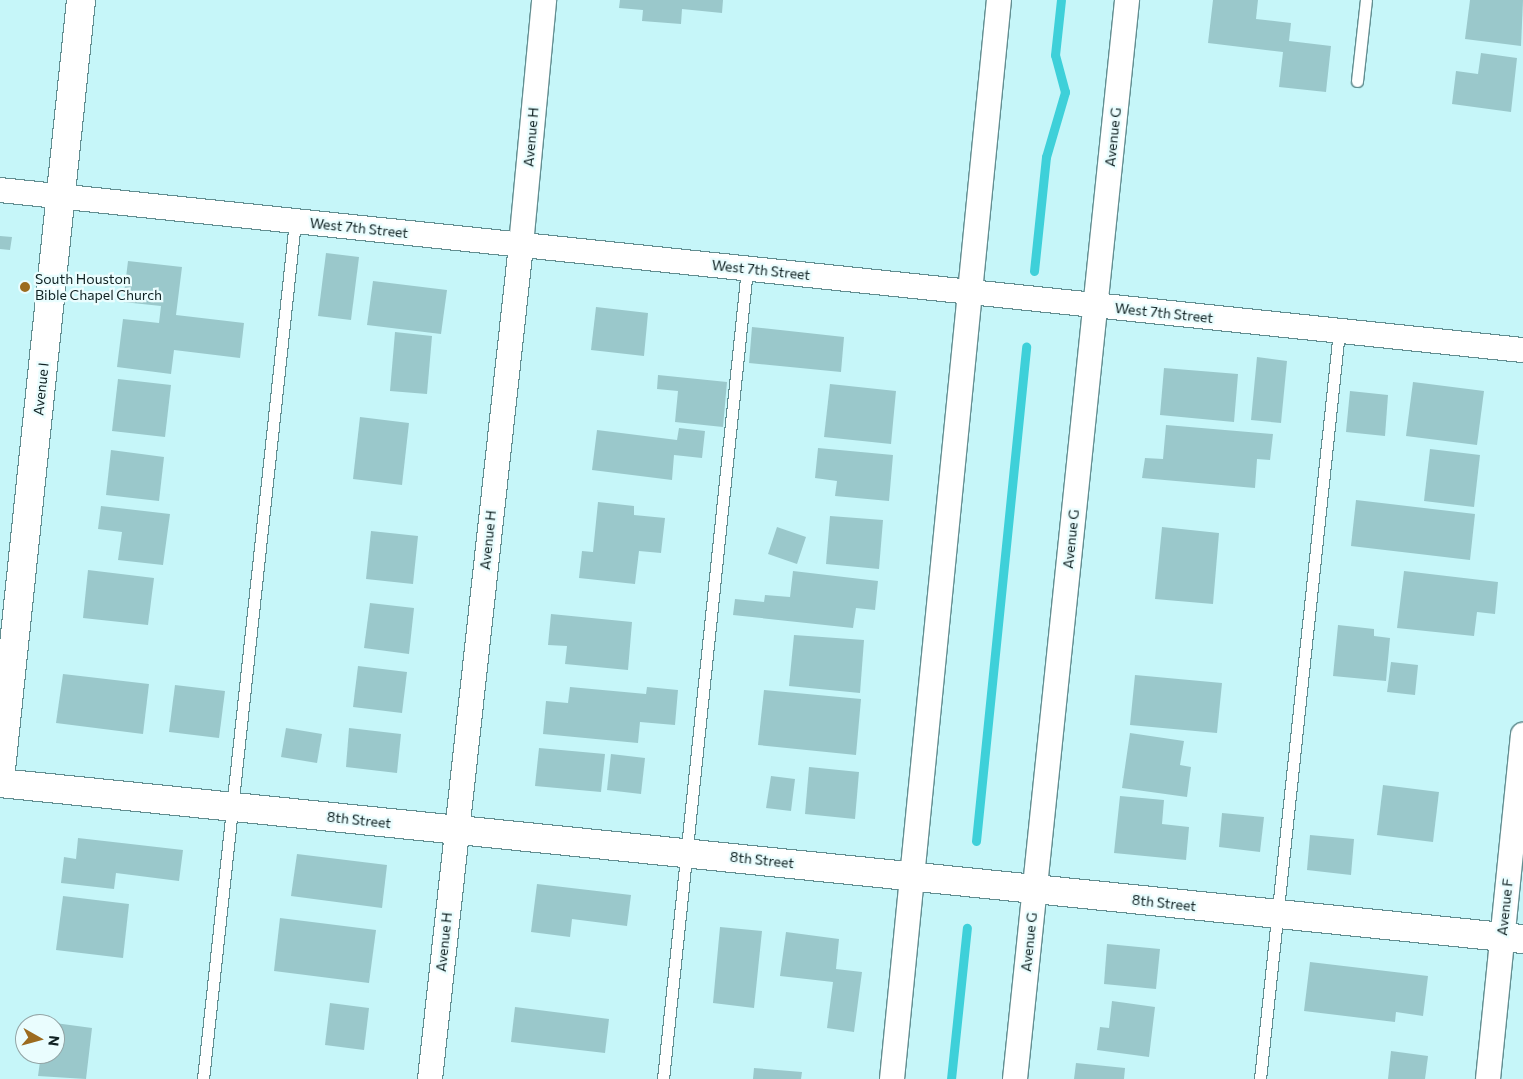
<!DOCTYPE html>
<html>
<head>
<meta charset="utf-8">
<style>
	body { margin:0 }
	#map { position:relative; width:1523px; height:1079px; overflow:hidden; background:#c6f6f9; font-family:Commissioner,sans-serif }
	div>[style] { position:absolute }
	.stream>* { height:9px; margin:-4.5px; padding:0 4.5px; transform-origin:4.5px; border-radius:4.5px; background:#3ed0d9 }
	.building>* { inset:0; background:#9ac8cb }
	.roads { filter:drop-shadow(1px 0 #628e91) drop-shadow(-1px 0 #628e91) drop-shadow(0 1px #628e91) drop-shadow(0 -1px #628e91) }
	.lane>* { height:11px; margin:-5.5px; padding:0 5.5px; transform-origin:5.5px; border-radius:5.5px; background:#fff }
	.street>* { height:24px; margin:-12px; padding:0 12px; transform-origin:12px; border-radius:12px; background:#fff }
	.secondary>* { height:28px; margin:-14px; padding:0 14px; transform-origin:14px; border-radius:14px; background:#fff }
	.dots>* { width:14px; height:14px; translate:-50% -50%; box-sizing:border-box; border:2px solid #eafdfe; border-radius:50% }
	span { translate:-50% -50%; white-space:nowrap; text-align:center; line-height:1.15; -webkit-text-stroke:4.5px #eafdfe; paint-order:stroke }
	.street-label { font-size:14px; color:#102223 }
	.poi-label { font-size:14px; color:#102223 }
	.left { translate:0 -50%; text-align:left }
	.north { position:absolute; left:15px; top:1014px; width:50px; height:50px; box-sizing:border-box; background:#eafdfe; border:1px solid #93a5a6; border-radius:50%; rotate:97deg; font-size:14px; font-weight:700; line-height:20px; text-align:center; color:#102223 }
	.north::after { content:''; display:block; margin:auto; width:18px; height:22px; background:#9c6b1f; clip-path:polygon(50% 0,100% 100%,50% 72%,0 100%) }
</style>
</head>
<body>
<div id="map">
	<div class="stream">
		<i style="left:1034px;top:271px;width:115px;rotate:-84deg"></i>
		<i style="left:1046px;top:157px;width:68px;rotate:-73.7deg"></i>
		<i style="left:1065px;top:92px;width:38px;rotate:-105deg"></i>
		<i style="left:1055px;top:55px;width:55px;rotate:-83.8deg"></i>
		<i style="left:976px;top:841px;width:497px;rotate:-84.2deg"></i>
		<i style="left:951px;top:1079px;width:152px;rotate:-84deg"></i>
	</div>
	<div class="building">
		<i style="clip-path:polygon(620px 0,723px 0,722px 13px,682px 9px,681px 24px,642px 21px,643px 10px,619px 8px)"></i>
		<i style="clip-path:polygon(1213px 0,1258px 0,1256px 19px,1291px 23px,1289px 41px,1331px 46px,1326px 92px,1279px 87px,1283px 52px,1208px 43px)"></i>
		<i style="clip-path:polygon(1470px 0,1523px 0,1521px 46px,1465px 39px)"></i>
		<i style="clip-path:polygon(1481px 53px,1517px 58px,1511px 112px,1452px 104px,1456px 71px,1478px 74px)"></i>
		<i style="clip-path:polygon(0 236px,12px 237px,10px 250px,0 249px)"></i>
		<i style="clip-path:polygon(326px 253px,359px 257px,351px 320px,318px 316px)"></i>
		<i style="clip-path:polygon(128px 261px,182px 267px,176px 315px,244px 323px,240px 358px,174px 350px,171px 374px,117px 367px,123px 319px,159px 323px,161px 306px,123px 302px)"></i>
		<i style="clip-path:polygon(373px 281px,447px 290px,441px 334px,367px 325px)"></i>
		<i style="clip-path:polygon(596px 307px,648px 313px,644px 356px,591px 350px)"></i>
		<i style="clip-path:polygon(752px 327px,844px 337px,841px 372px,749px 363px)"></i>
		<i style="clip-path:polygon(395px 332px,432px 336px,427px 394px,390px 391px)"></i>
		<i style="clip-path:polygon(1257px 357px,1287px 361px,1281px 423px,1251px 420px)"></i>
		<i style="clip-path:polygon(1164px 368px,1238px 374px,1234px 422px,1160px 415px)"></i>
		<i style="clip-path:polygon(658px 375px,727px 382px,723px 427px,675px 422px,678px 391px,657px 389px)"></i>
		<i style="clip-path:polygon(118px 379px,171px 385px,165px 437px,112px 431px)"></i>
		<i style="clip-path:polygon(1413px 382px,1484px 391px,1477px 445px,1406px 436px)"></i>
		<i style="clip-path:polygon(830px 384px,896px 391px,891px 444px,824px 437px)"></i>
		<i style="clip-path:polygon(1350px 391px,1388px 395px,1385px 436px,1346px 432px)"></i>
		<i style="clip-path:polygon(360px 417px,409px 423px,402px 485px,353px 479px)"></i>
		<i style="clip-path:polygon(1166px 425px,1273px 434px,1270px 460px,1257px 459px,1255px 488px,1142px 478px,1145px 458px,1163px 459px)"></i>
		<i style="clip-path:polygon(679px 428px,705px 431px,702px 458px,674px 455px,672px 480px,592px 470px,597px 430px,677px 440px)"></i>
		<i style="clip-path:polygon(818px 448px,893px 455px,889px 501px,835px 496px,837px 481px,815px 478px)"></i>
		<i style="clip-path:polygon(1430px 449px,1480px 455px,1474px 507px,1424px 501px)"></i>
		<i style="clip-path:polygon(111px 450px,164px 457px,159px 501px,106px 495px)"></i>
		<i style="clip-path:polygon(1356px 500px,1475px 514px,1470px 560px,1351px 546px)"></i>
		<i style="clip-path:polygon(598px 502px,634px 506px,634px 515px,665px 518px,661px 553px,639px 551px,635px 584px,579px 578px,582px 551px,593px 552px)"></i>
		<i style="clip-path:polygon(101px 506px,170px 514px,163px 565px,118px 560px,122px 532px,98px 529px)"></i>
		<i style="clip-path:polygon(830px 516px,883px 520px,879px 569px,826px 564px)"></i>
		<i style="clip-path:polygon(777px 527px,806px 537px,797px 564px,768px 554px)"></i>
		<i style="clip-path:polygon(1162px 527px,1219px 533px,1213px 604px,1155px 599px)"></i>
		<i style="clip-path:polygon(371px 531px,418px 536px,413px 584px,366px 579px)"></i>
		<i style="clip-path:polygon(88px 570px,154px 578px,148px 625px,83px 618px)"></i>
		<i style="clip-path:polygon(793px 571px,878px 581px,875px 610px,856px 608px,853px 628px,733px 615px,735px 599px,764px 602px,765px 595px,790px 597px)"></i>
		<i style="clip-path:polygon(1404px 571px,1498px 582px,1495px 614px,1477px 612px,1474px 636px,1397px 628px)"></i>
		<i style="clip-path:polygon(370px 603px,414px 608px,409px 654px,364px 648px)"></i>
		<i style="clip-path:polygon(551px 614px,632px 622px,628px 670px,565px 664px,567px 646px,548px 645px)"></i>
		<i style="clip-path:polygon(1338px 625px,1374px 629px,1374px 636px,1390px 638px,1386px 681px,1333px 676px)"></i>
		<i style="clip-path:polygon(794px 635px,864px 640px,860px 693px,789px 686px)"></i>
		<i style="clip-path:polygon(1391px 662px,1418px 665px,1415px 695px,1387px 692px)"></i>
		<i style="clip-path:polygon(358px 666px,407px 672px,402px 713px,353px 707px)"></i>
		<i style="clip-path:polygon(63px 674px,149px 684px,143px 734px,56px 723px)"></i>
		<i style="clip-path:polygon(1135px 675px,1222px 683px,1217px 733px,1130px 725px)"></i>
		<i style="clip-path:polygon(175px 685px,225px 691px,219px 738px,169px 732px)"></i>
		<i style="clip-path:polygon(570px 687px,646px 694px,647px 687px,678px 690px,675px 725px,640px 722px,638px 743px,543px 734px,546px 701px,568px 703px)"></i>
		<i style="clip-path:polygon(764px 690px,861px 699px,856px 755px,758px 745px)"></i>
		<i style="clip-path:polygon(286px 728px,322px 734px,317px 763px,281px 757px)"></i>
		<i style="clip-path:polygon(349px 728px,401px 734px,397px 773px,346px 767px)"></i>
		<i style="clip-path:polygon(1130px 733px,1184px 741px,1180px 765px,1191px 767px,1187px 797px,1122px 788px)"></i>
		<i style="clip-path:polygon(539px 748px,605px 754px,601px 792px,535px 786px)"></i>
		<i style="clip-path:polygon(611px 754px,645px 758px,641px 794px,607px 790px)"></i>
		<i style="clip-path:polygon(809px 767px,859px 772px,855px 819px,805px 814px)"></i>
		<i style="clip-path:polygon(771px 776px,795px 779px,791px 811px,766px 808px)"></i>
		<i style="clip-path:polygon(1383px 785px,1439px 792px,1433px 842px,1377px 835px)"></i>
		<i style="clip-path:polygon(1120px 796px,1164px 800px,1162px 824px,1189px 827px,1186px 860px,1114px 853px)"></i>
		<i style="clip-path:polygon(1222px 813px,1264px 817px,1260px 852px,1219px 847px)"></i>
		<i style="clip-path:polygon(1310px 835px,1354px 839px,1351px 875px,1307px 870px)"></i>
		<i style="clip-path:polygon(78px 838px,183px 850px,179px 881px,116px 873px,114px 889px,61px 883px,64px 857px,76px 859px)"></i>
		<i style="clip-path:polygon(297px 854px,387px 865px,382px 908px,291px 896px)"></i>
		<i style="clip-path:polygon(537px 884px,631px 895px,627px 926px,572px 919px,570px 937px,531px 932px)"></i>
		<i style="clip-path:polygon(63px 896px,129px 904px,123px 958px,56px 950px)"></i>
		<i style="clip-path:polygon(280px 918px,376px 930px,369px 983px,274px 971px)"></i>
		<i style="clip-path:polygon(720px 927px,762px 931px,754px 1008px,713px 1003px)"></i>
		<i style="clip-path:polygon(786px 932px,839px 939px,836px 969px,862px 972px,854px 1032px,827px 1028px,833px 982px,780px 976px)"></i>
		<i style="clip-path:polygon(1107px 944px,1160px 949px,1156px 989px,1104px 984px)"></i>
		<i style="clip-path:polygon(1310px 962px,1428px 976px,1423px 1016px,1396px 1012px,1395px 1022px,1304px 1011px)"></i>
		<i style="clip-path:polygon(1112px 1001px,1155px 1007px,1149px 1057px,1097px 1050px,1100px 1027px,1109px 1028px)"></i>
		<i style="clip-path:polygon(330px 1003px,369px 1008px,364px 1050px,325px 1045px)"></i>
		<i style="clip-path:polygon(515px 1007px,609px 1019px,605px 1053px,511px 1042px)"></i>
		<i style="clip-path:polygon(55px 1023px,92px 1028px,86px 1079px,38px 1076px,41px 1054px,55px 1054px)"></i>
		<i style="clip-path:polygon(1391px 1051px,1428px 1056px,1425px 1079px,1388px 1079px)"></i>
		<i style="clip-path:polygon(1076px 1063px,1125px 1068px,1124px 1079px,1074px 1079px)"></i>
		<i style="clip-path:polygon(754px 1068px,802px 1072px,801px 1079px,753px 1079px)"></i>
	</div>
	<div class="roads">
		<div class="lane">
			<i style="left:1357px;top:81px;width:81px;rotate:-83.7deg"></i>
			<i style="left:203px;top:1079px;width:863px;rotate:-83.88deg"></i>
			<i style="left:663px;top:1079px;width:814px;rotate:-84.08deg"></i>
			<i style="left:1260px;top:1079px;width:752px;rotate:-83.97deg"></i>
		</div>
		<div class="street">
			<i style="left:0;top:190px;width:1531px;rotate:6deg"></i>
			<i style="left:430px;top:1079px;width:839px;rotate:-83.77deg"></i>
			<i style="left:521px;top:245px;width:246px;rotate:-84.6deg"></i>
			<i style="left:892px;top:1079px;width:1084px;rotate:-84.34deg"></i>
			<i style="left:1015px;top:1079px;width:1085px;rotate:-84.07deg"></i>
			<i style="left:1488px;top:1079px;width:346px;rotate:-84.2deg"></i>
		</div>
		<div class="secondary">
			<i style="left:0;top:779px;width:783px;rotate:-84.06deg"></i>
			<i style="left:0;top:783px;width:1531px;rotate:5.85deg"></i>
		</div>
	</div>
	<div class="dots">
		<i style="left:25px;top:287px;background:#9c6b1f"></i>
	</div>
	<div class="street-label">
		<span style="left:531px;top:137px;rotate:-85deg">Avenue H</span>
		<span style="left:1113px;top:137px;rotate:-84deg">Avenue G</span>
		<span style="left:359px;top:228px;rotate:6deg">West 7th Street</span>
		<span style="left:761px;top:270px;rotate:6deg">West 7th Street</span>
		<span style="left:1164px;top:313px;rotate:6deg">West 7th Street</span>
		<span style="left:41px;top:389px;rotate:-84deg">Avenue I</span>
		<span style="left:1071px;top:539px;rotate:-84deg">Avenue G</span>
		<span style="left:488px;top:540px;rotate:-84deg">Avenue H</span>
		<span style="left:359px;top:820px;rotate:6deg">8th Street</span>
		<span style="left:762px;top:860px;rotate:6deg">8th Street</span>
		<span style="left:1164px;top:903px;rotate:6deg">8th Street</span>
		<span style="left:1505px;top:907px;rotate:-84deg">Avenue F</span>
		<span style="left:444px;top:942px;rotate:-84deg">Avenue H</span>
		<span style="left:1029px;top:942px;rotate:-84deg">Avenue G</span>
	</div>
	<div class="poi-label">
		<span class="left" style="left:35px;top:287px">South Houston<br>Bible Chapel Church</span>
	</div>
	<div class="north">N</div>
</div>
</body>
</html>
